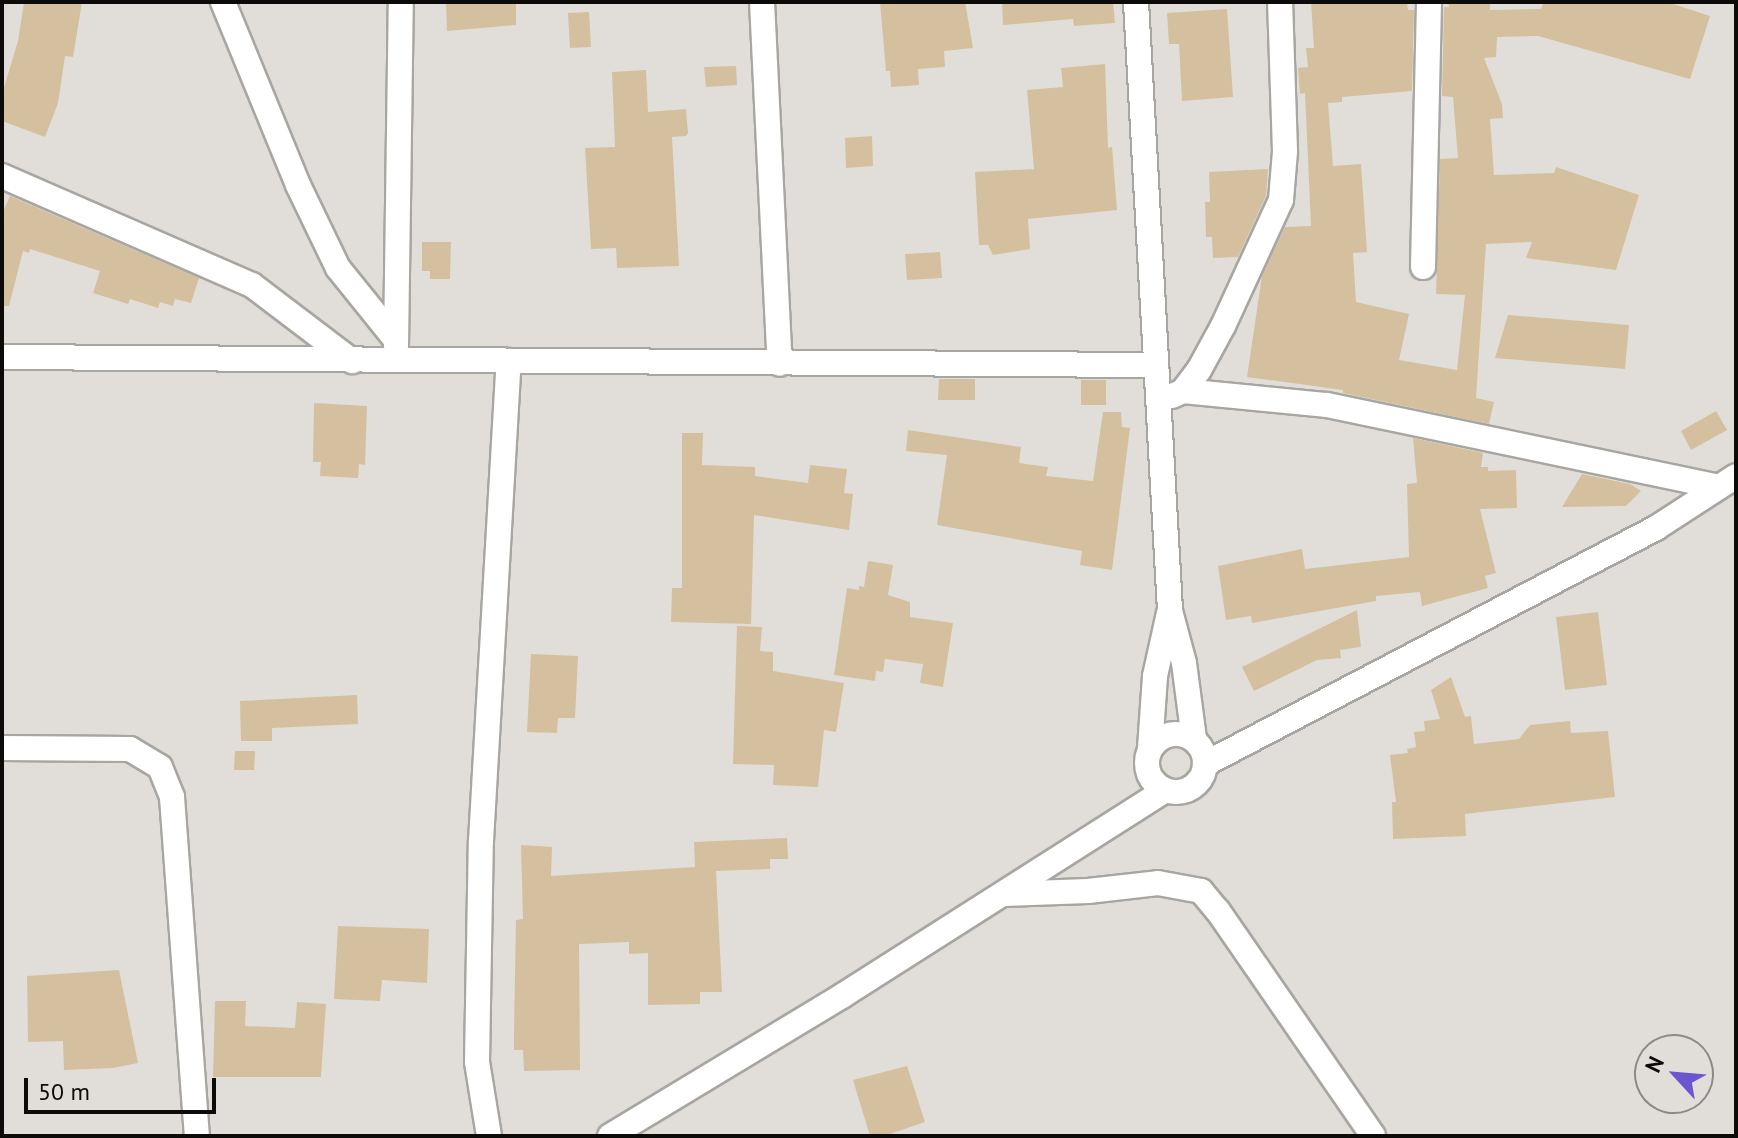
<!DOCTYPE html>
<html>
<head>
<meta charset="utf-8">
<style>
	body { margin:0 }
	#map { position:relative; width:1738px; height:1138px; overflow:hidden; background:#e1ded9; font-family:"PT Sans",sans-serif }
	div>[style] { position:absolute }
	.building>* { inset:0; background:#d4c09e }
	.roads { filter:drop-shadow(2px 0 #a8a6a1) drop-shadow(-2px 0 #a8a6a1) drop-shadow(0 2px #a8a6a1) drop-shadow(0 -2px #a8a6a1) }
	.minor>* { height:24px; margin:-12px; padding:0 12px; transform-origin:12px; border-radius:12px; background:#fff }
	.minor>.ring { margin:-12px; padding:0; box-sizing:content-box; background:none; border:24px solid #fff; border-radius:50% }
	span { translate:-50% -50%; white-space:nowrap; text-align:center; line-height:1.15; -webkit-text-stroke:6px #e1ded9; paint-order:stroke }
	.frame { position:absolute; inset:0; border:4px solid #0c0b0a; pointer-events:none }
	.north { position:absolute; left:1634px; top:1034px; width:80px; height:80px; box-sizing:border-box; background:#e1ded9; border:2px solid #8c8a86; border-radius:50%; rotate:296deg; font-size:22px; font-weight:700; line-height:32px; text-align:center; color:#0c0b0a }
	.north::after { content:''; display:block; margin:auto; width:28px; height:36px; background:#6c56cf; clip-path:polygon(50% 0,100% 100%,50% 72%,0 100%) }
	.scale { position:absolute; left:24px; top:1078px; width:192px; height:36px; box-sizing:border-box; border:4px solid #0c0b0a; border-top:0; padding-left:10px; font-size:24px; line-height:28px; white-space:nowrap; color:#0c0b0a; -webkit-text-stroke:6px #e1ded9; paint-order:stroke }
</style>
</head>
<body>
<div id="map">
	<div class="building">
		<i style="clip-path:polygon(24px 2px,82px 2px,73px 57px,65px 56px,58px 103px,45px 137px,2px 121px,2px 94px,18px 41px)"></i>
		<i style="clip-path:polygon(446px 2px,516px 2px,516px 25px,447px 31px)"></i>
		<i style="clip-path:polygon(880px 2px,965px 2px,973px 48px,944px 51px,945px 67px,918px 69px,919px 85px,891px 87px,890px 71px,886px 71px)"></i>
		<i style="clip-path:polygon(1002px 2px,1113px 2px,1115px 23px,1074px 26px,1073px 19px,1003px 25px)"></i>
		<i style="clip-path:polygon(1311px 2px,1407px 2px,1408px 10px,1414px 10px,1412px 91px,1342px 97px,1342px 102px,1328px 103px,1333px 166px,1361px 164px,1367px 252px,1353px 253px,1356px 302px,1409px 314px,1399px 360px,1457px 370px,1465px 295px,1436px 294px,1440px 159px,1458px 158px,1453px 97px,1442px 96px,1444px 7px,1449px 7px,1448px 2px,1490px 2px,1490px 10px,1541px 9px,1544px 2px,1667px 2px,1710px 16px,1690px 79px,1538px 36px,1497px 37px,1496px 57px,1484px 58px,1502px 104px,1503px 118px,1490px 119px,1494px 175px,1554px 173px,1556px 167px,1639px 195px,1616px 270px,1526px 258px,1532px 242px,1486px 244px,1476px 398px,1494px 402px,1489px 424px,1343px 393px,1343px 390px,1247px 377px,1262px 276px,1285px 227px,1311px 226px,1305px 93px,1300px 94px,1298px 68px,1308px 67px,1306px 48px,1314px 48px)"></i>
		<i style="clip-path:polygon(1227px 9px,1233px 97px,1182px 101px,1179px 44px,1169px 44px,1167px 13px)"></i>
		<i style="clip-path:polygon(589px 12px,591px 47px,570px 48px,568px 13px)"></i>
		<i style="clip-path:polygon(1105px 64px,1108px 148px,1112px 147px,1117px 210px,1028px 219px,1030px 249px,993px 255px,988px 245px,979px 245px,975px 172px,1034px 169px,1027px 90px,1063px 87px,1061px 68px)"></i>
		<i style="clip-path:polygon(736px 66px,737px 85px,706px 87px,704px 67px)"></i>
		<i style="clip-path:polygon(646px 70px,648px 112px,686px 109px,688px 133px,686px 136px,672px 137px,679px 266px,617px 268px,616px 248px,591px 249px,585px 148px,615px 147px,612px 72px)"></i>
		<i style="clip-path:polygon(872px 136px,873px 166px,846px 168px,845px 138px)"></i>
		<i style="clip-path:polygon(1268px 169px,1266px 196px,1238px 257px,1213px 258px,1212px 237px,1206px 237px,1205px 202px,1210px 202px,1209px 172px)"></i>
		<i style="clip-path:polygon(10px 196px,199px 278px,191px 303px,175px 299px,173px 306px,160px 302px,158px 308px,130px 299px,128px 304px,93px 293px,100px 271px,30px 249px,29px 253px,23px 251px,9px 306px,2px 306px,2px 214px)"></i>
		<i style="clip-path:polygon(422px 242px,451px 242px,450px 279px,430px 279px,430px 271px,422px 271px)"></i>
		<i style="clip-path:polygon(940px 252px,942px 278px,907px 280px,905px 254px)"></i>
		<i style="clip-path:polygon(1508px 315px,1629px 325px,1625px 369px,1495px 358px)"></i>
		<i style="clip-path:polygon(939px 379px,975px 379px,975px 400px,938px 400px)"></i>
		<i style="clip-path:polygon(1081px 380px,1106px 380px,1106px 405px,1081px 405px)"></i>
		<i style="clip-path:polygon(314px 403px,367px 406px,365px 465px,359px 464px,358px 478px,320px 476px,321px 462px,313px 462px)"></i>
		<i style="clip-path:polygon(1716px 411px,1727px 430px,1691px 450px,1681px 431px)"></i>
		<i style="clip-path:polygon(1103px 412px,1121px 412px,1122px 427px,1130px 428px,1112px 570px,1080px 565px,1082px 551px,937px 525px,947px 455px,906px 451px,908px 430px,1021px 447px,1019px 463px,1048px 467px,1046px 476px,1093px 481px)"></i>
		<i style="clip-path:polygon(682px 433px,703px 433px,702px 465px,755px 467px,755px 476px,808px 483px,810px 465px,847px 469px,844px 493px,853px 494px,849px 530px,754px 515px,751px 624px,671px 622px,672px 588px,682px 588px)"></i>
		<i style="clip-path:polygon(1413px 438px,1483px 453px,1481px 467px,1488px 467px,1488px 471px,1516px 470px,1517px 508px,1480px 509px,1496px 573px,1485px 576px,1488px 588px,1422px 606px,1420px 592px,1376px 596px,1376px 601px,1252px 623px,1251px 616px,1226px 620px,1218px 566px,1302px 549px,1305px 569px,1409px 557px,1407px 484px,1417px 483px)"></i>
		<i style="clip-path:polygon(1582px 474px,1630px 484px,1641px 491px,1626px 506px,1562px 507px)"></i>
		<i style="clip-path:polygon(868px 561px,893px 565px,888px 595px,910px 602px,910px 617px,953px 623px,943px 687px,920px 683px,923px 664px,885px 659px,883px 672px,876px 671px,875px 681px,834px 675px,847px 588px,859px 590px,859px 586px,864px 587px)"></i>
		<i style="clip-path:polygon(1357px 610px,1361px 647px,1340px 650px,1341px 658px,1317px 660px,1254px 691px,1242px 667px)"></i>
		<i style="clip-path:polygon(1598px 612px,1607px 685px,1565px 690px,1556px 617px)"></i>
		<i style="clip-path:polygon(737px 626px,762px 627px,760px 651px,773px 652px,773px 671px,844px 683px,836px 732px,824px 730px,818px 787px,773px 785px,774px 765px,733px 764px)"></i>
		<i style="clip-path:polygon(531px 654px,578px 656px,575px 718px,558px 718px,557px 733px,527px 732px)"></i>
		<i style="clip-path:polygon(1451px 677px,1465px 717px,1471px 716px,1474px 744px,1519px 739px,1530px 725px,1570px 721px,1571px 733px,1608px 731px,1615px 797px,1465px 814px,1466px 836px,1393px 839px,1392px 802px,1396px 802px,1390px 755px,1408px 753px,1407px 749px,1416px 747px,1414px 732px,1425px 731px,1424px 721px,1440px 719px,1431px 690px)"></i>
		<i style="clip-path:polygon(357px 695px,358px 724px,272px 728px,272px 741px,241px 741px,240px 701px)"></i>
		<i style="clip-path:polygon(235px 751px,255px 751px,254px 770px,234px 770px)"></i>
		<i style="clip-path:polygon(787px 838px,788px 859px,770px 859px,770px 869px,716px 871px,722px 992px,700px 992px,700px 1004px,648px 1005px,648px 953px,629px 954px,629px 942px,579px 944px,580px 1070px,524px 1071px,523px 1050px,514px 1050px,514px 1030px,516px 920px,523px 919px,521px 845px,552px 847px,551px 876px,695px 867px,694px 842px)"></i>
		<i style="clip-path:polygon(338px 926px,429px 929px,427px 983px,382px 980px,380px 1001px,334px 999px)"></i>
		<i style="clip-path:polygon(119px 970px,138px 1063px,113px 1068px,64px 1070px,63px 1041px,28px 1042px,27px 976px)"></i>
		<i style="clip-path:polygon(215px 1001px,246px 1001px,245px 1026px,295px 1028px,297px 1002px,326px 1004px,321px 1077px,213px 1077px)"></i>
		<i style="clip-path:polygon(907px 1066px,925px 1122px,884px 1136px,870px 1136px,853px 1080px)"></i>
	</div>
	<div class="roads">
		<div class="minor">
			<i style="left:223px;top:2px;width:198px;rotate:67.7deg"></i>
			<i style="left:298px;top:185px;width:92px;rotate:64.3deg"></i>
			<i style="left:338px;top:268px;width:92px;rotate:51.1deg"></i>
			<i style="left:762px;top:2px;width:362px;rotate:87.2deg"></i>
			<i style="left:1136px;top:2px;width:610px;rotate:86.8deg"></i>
			<i style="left:1170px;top:611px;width:54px;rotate:74.9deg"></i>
			<i style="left:1184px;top:663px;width:77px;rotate:82.5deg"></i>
			<i style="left:2px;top:176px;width:273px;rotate:23.6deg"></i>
			<i style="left:252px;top:285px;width:126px;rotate:37.2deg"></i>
			<i style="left:1423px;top:267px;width:265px;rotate:-88.7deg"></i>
			<i style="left:396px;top:346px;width:344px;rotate:-89.2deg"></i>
			<i style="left:2px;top:357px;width:1152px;rotate:0.4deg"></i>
			<i style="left:1183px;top:391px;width:145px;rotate:5.6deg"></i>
			<i style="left:1327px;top:405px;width:400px;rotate:11.8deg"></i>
			<i style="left:1172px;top:396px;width:12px;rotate:-24deg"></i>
			<i style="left:1183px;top:391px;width:26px;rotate:-53deg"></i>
			<i style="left:1199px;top:370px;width:50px;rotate:-61.4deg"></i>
			<i style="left:1223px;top:326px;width:139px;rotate:-65.3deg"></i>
			<i style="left:1281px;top:200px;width:49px;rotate:-85.3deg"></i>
			<i style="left:1285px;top:151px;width:149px;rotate:-91.9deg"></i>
			<i class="ring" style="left:1147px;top:734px;width:34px;height:34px"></i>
			<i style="left:2px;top:748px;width:128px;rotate:0.4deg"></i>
			<i style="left:130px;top:749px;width:35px;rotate:31deg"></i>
			<i style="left:160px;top:767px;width:32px;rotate:68deg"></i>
			<i style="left:172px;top:797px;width:340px;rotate:85.8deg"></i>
			<i style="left:1150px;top:748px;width:72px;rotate:-86deg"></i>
			<i style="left:1155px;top:676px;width:65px;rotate:-77.5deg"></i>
			<i style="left:1205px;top:764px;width:509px;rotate:-27.62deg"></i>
			<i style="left:1656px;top:528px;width:95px;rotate:-33deg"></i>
			<i style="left:1004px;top:894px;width:84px;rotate:-2deg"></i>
			<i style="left:1088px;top:891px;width:70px;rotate:-6.5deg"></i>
			<i style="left:1158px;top:883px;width:44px;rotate:10.5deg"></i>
			<i style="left:1201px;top:891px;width:26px;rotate:50deg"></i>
			<i style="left:1218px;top:911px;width:273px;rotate:55.4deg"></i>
			<i style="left:489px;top:1136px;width:75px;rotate:-99.2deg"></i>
			<i style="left:477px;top:1062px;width:221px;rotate:-89deg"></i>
			<i style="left:481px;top:841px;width:481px;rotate:-86.7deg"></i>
			<i style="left:610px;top:1136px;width:271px;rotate:-31.1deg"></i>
			<i style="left:842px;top:996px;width:383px;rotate:-32.5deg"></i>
		</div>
	</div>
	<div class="frame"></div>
	<div class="north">N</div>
	<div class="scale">50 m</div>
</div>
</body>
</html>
